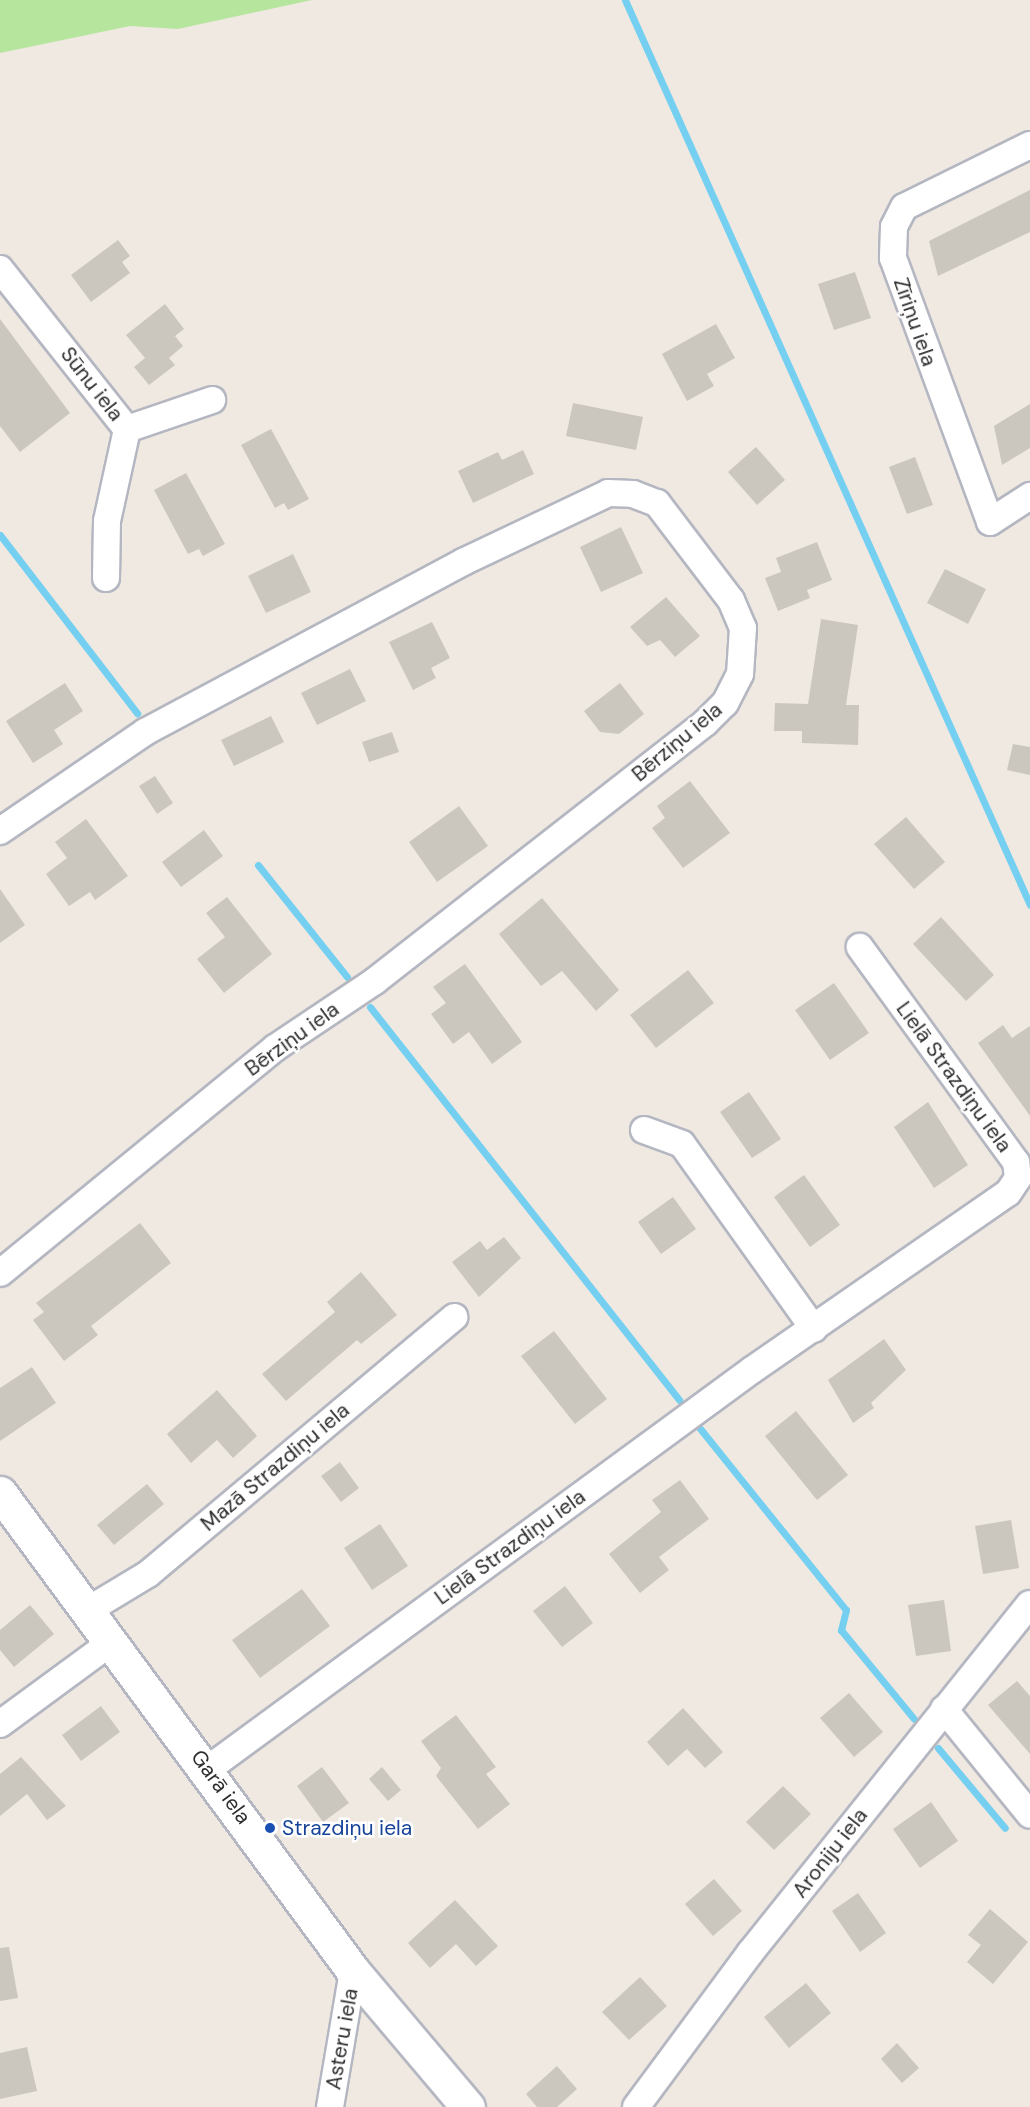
<!DOCTYPE html>
<html>
<head>
<meta charset="utf-8">
<style>
	body { margin:0 }
	#map { position:relative; width:1030px; height:2107px; overflow:hidden; background:#efe9e1; font-family:"DM Sans",sans-serif }
	div>[style] { position:absolute }
	.green>* { inset:0; background:#b6e59e }
	.stream>* { height:7px; margin:-3.5px; padding:0 3.5px; transform-origin:3.5px; border-radius:3.5px; background:#75cff0 }
	.building>* { inset:0; background:#cbc7bf }
	.roads { filter:drop-shadow(2px 0 #b4b7c1) drop-shadow(-2px 0 #b4b7c1) drop-shadow(0 2px #b4b7c1) drop-shadow(0 -2px #b4b7c1) }
	.street>* { height:26px; margin:-13px; padding:0 13px; transform-origin:13px; border-radius:13px; background:#fff }
	.secondary>* { height:33px; margin:-16.5px; padding:0 16.5px; transform-origin:16.5px; border-radius:16.5px; background:#fff }
	.dots>* { width:16px; height:16px; translate:-50% -50%; box-sizing:border-box; border:3px solid #fff; border-radius:50% }
	span { translate:-50% -50%; white-space:nowrap; text-align:center; line-height:1.15; -webkit-text-stroke:5px #fff; paint-order:stroke }
	.street-label { font-size:21px; color:#2e2e2e }
	.transit-label { font-size:21px; color:#164399 }
	.left { translate:0 -50%; text-align:left }
</style>
</head>
<body>
<div id="map">
	<div class="green">
		<i style="clip-path:polygon(0 0,312px 0,178px 29px,130px 26px,0 53px)"></i>
	</div>
	<div class="stream">
		<i style="left:625px;top:0;width:991px;rotate:65.89deg"></i>
		<i style="left:0;top:535px;width:225px;rotate:52.4deg"></i>
		<i style="left:258px;top:865px;width:143px;rotate:51.5deg"></i>
		<i style="left:370px;top:1007px;width:500px;rotate:51.8deg"></i>
		<i style="left:698px;top:1426px;width:236px;rotate:51.2deg"></i>
		<i style="left:846px;top:1610px;width:21px;rotate:104deg"></i>
		<i style="left:841px;top:1630px;width:115px;rotate:50.6deg"></i>
		<i style="left:938px;top:1748px;width:104px;rotate:50.1deg"></i>
	</div>
	<div class="building">
		<i style="clip-path:polygon(1030px 190px,1030px 232px,938px 276px,929px 241px)"></i>
		<i style="clip-path:polygon(118px 240px,130px 256px,122px 262px,130px 273px,91px 302px,71px 275px)"></i>
		<i style="clip-path:polygon(855px 272px,871px 318px,834px 330px,818px 284px)"></i>
		<i style="clip-path:polygon(165px 304px,184px 329px,175px 336px,183px 346px,169px 358px,175px 365px,149px 385px,134px 367px,145px 358px,126px 335px)"></i>
		<i style="clip-path:polygon(0 319px,70px 413px,20px 452px,0 426px)"></i>
		<i style="clip-path:polygon(716px 324px,735px 358px,707px 374px,714px 386px,687px 401px,662px 354px)"></i>
		<i style="clip-path:polygon(573px 403px,643px 417px,636px 450px,566px 436px)"></i>
		<i style="clip-path:polygon(1030px 404px,1030px 448px,1002px 465px,994px 426px)"></i>
		<i style="clip-path:polygon(271px 429px,309px 499px,288px 510px,284px 503px,275px 508px,241px 445px)"></i>
		<i style="clip-path:polygon(756px 447px,785px 480px,757px 505px,728px 472px)"></i>
		<i style="clip-path:polygon(523px 450px,534px 474px,473px 503px,458px 471px,498px 452px,502px 460px)"></i>
		<i style="clip-path:polygon(915px 457px,933px 505px,907px 514px,889px 467px)"></i>
		<i style="clip-path:polygon(186px 473px,225px 544px,203px 556px,199px 549px,188px 554px,154px 490px)"></i>
		<i style="clip-path:polygon(621px 527px,643px 573px,601px 592px,580px 547px)"></i>
		<i style="clip-path:polygon(817px 542px,832px 580px,807px 590px,810px 598px,778px 611px,765px 578px,781px 572px,776px 558px)"></i>
		<i style="clip-path:polygon(293px 554px,311px 592px,266px 613px,248px 576px)"></i>
		<i style="clip-path:polygon(945px 569px,986px 589px,968px 624px,927px 603px)"></i>
		<i style="clip-path:polygon(666px 597px,700px 636px,675px 657px,660px 640px,647px 646px,630px 627px)"></i>
		<i style="clip-path:polygon(821px 619px,858px 625px,846px 705px,859px 705px,858px 745px,802px 743px,802px 731px,774px 731px,775px 703px,808px 704px)"></i>
		<i style="clip-path:polygon(432px 622px,450px 658px,431px 668px,436px 678px,413px 690px,389px 642px)"></i>
		<i style="clip-path:polygon(350px 669px,366px 701px,317px 725px,301px 693px)"></i>
		<i style="clip-path:polygon(65px 683px,83px 711px,54px 730px,63px 744px,33px 763px,6px 721px)"></i>
		<i style="clip-path:polygon(620px 683px,644px 714px,619px 734px,600px 732px,584px 711px)"></i>
		<i style="clip-path:polygon(271px 716px,284px 742px,234px 766px,221px 740px)"></i>
		<i style="clip-path:polygon(392px 732px,399px 752px,369px 762px,362px 742px)"></i>
		<i style="clip-path:polygon(1013px 744px,1030px 747px,1030px 775px,1007px 770px)"></i>
		<i style="clip-path:polygon(155px 776px,173px 803px,157px 814px,139px 786px)"></i>
		<i style="clip-path:polygon(690px 781px,730px 833px,683px 868px,652px 828px,665px 818px,657px 806px)"></i>
		<i style="clip-path:polygon(459px 806px,488px 846px,437px 882px,409px 842px)"></i>
		<i style="clip-path:polygon(906px 817px,945px 862px,914px 889px,874px 844px)"></i>
		<i style="clip-path:polygon(86px 819px,128px 876px,95px 900px,90px 892px,69px 906px,46px 874px,67px 858px,55px 842px)"></i>
		<i style="clip-path:polygon(204px 830px,223px 856px,181px 887px,162px 862px)"></i>
		<i style="clip-path:polygon(0 889px,25px 925px,0 943px)"></i>
		<i style="clip-path:polygon(227px 897px,272px 954px,224px 993px,197px 959px,225px 937px,206px 913px)"></i>
		<i style="clip-path:polygon(542px 898px,619px 990px,596px 1011px,562px 971px,541px 986px,499px 934px)"></i>
		<i style="clip-path:polygon(941px 917px,994px 975px,966px 1001px,913px 944px)"></i>
		<i style="clip-path:polygon(465px 964px,522px 1042px,492px 1064px,469px 1032px,453px 1044px,431px 1014px,446px 1003px,433px 987px)"></i>
		<i style="clip-path:polygon(688px 970px,714px 1003px,656px 1048px,630px 1015px)"></i>
		<i style="clip-path:polygon(834px 983px,869px 1033px,830px 1060px,795px 1010px)"></i>
		<i style="clip-path:polygon(1003px 1025px,1012px 1038px,1030px 1026px,1030px 1116px,978px 1043px)"></i>
		<i style="clip-path:polygon(749px 1092px,781px 1139px,752px 1158px,720px 1112px)"></i>
		<i style="clip-path:polygon(928px 1102px,968px 1165px,934px 1188px,894px 1127px)"></i>
		<i style="clip-path:polygon(804px 1175px,840px 1225px,810px 1247px,774px 1197px)"></i>
		<i style="clip-path:polygon(673px 1197px,696px 1229px,661px 1254px,638px 1222px)"></i>
		<i style="clip-path:polygon(140px 1223px,171px 1263px,91px 1326px,98px 1335px,64px 1361px,33px 1320px,44px 1312px,36px 1303px)"></i>
		<i style="clip-path:polygon(504px 1237px,521px 1258px,479px 1297px,452px 1262px,480px 1241px,487px 1250px)"></i>
		<i style="clip-path:polygon(361px 1272px,397px 1315px,361px 1344px,357px 1340px,286px 1401px,262px 1374px,335px 1312px,327px 1302px)"></i>
		<i style="clip-path:polygon(554px 1331px,607px 1399px,575px 1424px,521px 1356px)"></i>
		<i style="clip-path:polygon(884px 1339px,906px 1370px,871px 1403px,874px 1408px,853px 1423px,828px 1380px)"></i>
		<i style="clip-path:polygon(32px 1367px,56px 1403px,0 1441px,0 1388px)"></i>
		<i style="clip-path:polygon(217px 1390px,257px 1436px,233px 1458px,217px 1440px,191px 1463px,167px 1434px)"></i>
		<i style="clip-path:polygon(796px 1411px,848px 1475px,817px 1500px,765px 1436px)"></i>
		<i style="clip-path:polygon(340px 1462px,359px 1488px,341px 1502px,321px 1476px)"></i>
		<i style="clip-path:polygon(680px 1480px,709px 1519px,659px 1557px,669px 1570px,640px 1593px,609px 1554px,661px 1512px,652px 1500px)"></i>
		<i style="clip-path:polygon(147px 1484px,164px 1504px,114px 1545px,97px 1525px)"></i>
		<i style="clip-path:polygon(1011px 1520px,1019px 1568px,983px 1574px,975px 1526px)"></i>
		<i style="clip-path:polygon(380px 1524px,408px 1566px,372px 1590px,344px 1548px)"></i>
		<i style="clip-path:polygon(565px 1586px,593px 1623px,562px 1647px,533px 1611px)"></i>
		<i style="clip-path:polygon(302px 1589px,330px 1626px,260px 1678px,232px 1640px)"></i>
		<i style="clip-path:polygon(944px 1600px,951px 1651px,916px 1656px,908px 1605px)"></i>
		<i style="clip-path:polygon(30px 1605px,54px 1634px,14px 1667px,0 1650px,0 1630px)"></i>
		<i style="clip-path:polygon(1017px 1681px,1030px 1696px,1030px 1754px,988px 1705px)"></i>
		<i style="clip-path:polygon(849px 1693px,883px 1732px,854px 1757px,820px 1718px)"></i>
		<i style="clip-path:polygon(101px 1706px,120px 1732px,81px 1761px,62px 1735px)"></i>
		<i style="clip-path:polygon(683px 1708px,723px 1752px,705px 1768px,687px 1749px,668px 1766px,647px 1742px)"></i>
		<i style="clip-path:polygon(456px 1715px,496px 1767px,486px 1774px,510px 1804px,478px 1829px,436px 1776px,441px 1768px,421px 1741px)"></i>
		<i style="clip-path:polygon(21px 1757px,66px 1806px,47px 1820px,27px 1794px,0 1816px,0 1774px)"></i>
		<i style="clip-path:polygon(322px 1767px,349px 1803px,323px 1822px,297px 1786px)"></i>
		<i style="clip-path:polygon(382px 1767px,401px 1790px,388px 1801px,369px 1779px)"></i>
		<i style="clip-path:polygon(783px 1786px,811px 1814px,774px 1850px,746px 1822px)"></i>
		<i style="clip-path:polygon(931px 1802px,958px 1841px,920px 1868px,893px 1829px)"></i>
		<i style="clip-path:polygon(714px 1879px,742px 1911px,713px 1936px,685px 1904px)"></i>
		<i style="clip-path:polygon(858px 1893px,886px 1933px,860px 1952px,832px 1911px)"></i>
		<i style="clip-path:polygon(455px 1900px,498px 1946px,476px 1966px,456px 1944px,430px 1968px,408px 1943px)"></i>
		<i style="clip-path:polygon(990px 1909px,1028px 1942px,993px 1984px,967px 1962px,981px 1945px,968px 1935px)"></i>
		<i style="clip-path:polygon(9px 1947px,18px 1998px,0 2001px,0 1948px)"></i>
		<i style="clip-path:polygon(640px 1977px,667px 2006px,629px 2040px,602px 2012px)"></i>
		<i style="clip-path:polygon(806px 1983px,831px 2013px,789px 2048px,764px 2017px)"></i>
		<i style="clip-path:polygon(897px 2043px,919px 2068px,902px 2083px,881px 2059px)"></i>
		<i style="clip-path:polygon(27px 2047px,37px 2091px,0 2099px,0 2053px)"></i>
		<i style="clip-path:polygon(557px 2066px,577px 2089px,557px 2107px,537px 2107px,526px 2094px)"></i>
	</div>
	<div class="roads">
		<div class="street">
			<i style="left:1030px;top:145px;width:140px;rotate:153.8deg"></i>
			<i style="left:904px;top:207px;width:22px;rotate:117deg"></i>
			<i style="left:894px;top:227px;width:31px;rotate:92deg"></i>
			<i style="left:893px;top:258px;width:281px;rotate:69.8deg"></i>
			<i style="left:990px;top:522px;width:48px;rotate:-33deg"></i>
			<i style="left:0;top:269px;width:204px;rotate:51.6deg"></i>
			<i style="left:127px;top:429px;width:90px;rotate:-18.8deg"></i>
			<i style="left:106px;top:578px;width:57px;rotate:-89deg"></i>
			<i style="left:107px;top:521px;width:94px;rotate:-77.7deg"></i>
			<i style="left:0;top:831px;width:176px;rotate:-34.3deg"></i>
			<i style="left:145px;top:732px;width:361px;rotate:-28.1deg"></i>
			<i style="left:463px;top:562px;width:161px;rotate:-25.4deg"></i>
			<i style="left:608px;top:493px;width:25px;rotate:2deg"></i>
			<i style="left:633px;top:494px;width:26px;rotate:21deg"></i>
			<i style="left:657px;top:503px;width:122px;rotate:52.7deg"></i>
			<i style="left:731px;top:600px;width:30px;rotate:67deg"></i>
			<i style="left:743px;top:628px;width:46px;rotate:93.7deg"></i>
			<i style="left:740px;top:674px;width:33px;rotate:117deg"></i>
			<i style="left:725px;top:703px;width:28px;rotate:135deg"></i>
			<i style="left:705px;top:723px;width:419px;rotate:142deg"></i>
			<i style="left:375px;top:981px;width:120px;rotate:146.2deg"></i>
			<i style="left:275px;top:1048px;width:355px;rotate:140.7deg"></i>
			<i style="left:644px;top:1130px;width:40px;rotate:20.2deg"></i>
			<i style="left:682px;top:1144px;width:227px;rotate:54.5deg"></i>
			<i style="left:90px;top:1609px;width:68px;rotate:-31.1deg"></i>
			<i style="left:148px;top:1574px;width:400px;rotate:-40deg"></i>
			<i style="left:944px;top:1709px;width:136px;rotate:50.9deg"></i>
			<i style="left:0;top:1724px;width:140px;rotate:-36.3deg"></i>
			<i style="left:208px;top:1769px;width:675px;rotate:-36.26deg"></i>
			<i style="left:752px;top:1370px;width:311px;rotate:-34.7deg"></i>
			<i style="left:1008px;top:1193px;width:18px;rotate:-56deg"></i>
			<i style="left:1018px;top:1178px;width:16px;rotate:-97deg"></i>
			<i style="left:1016px;top:1162px;width:266px;rotate:-126deg"></i>
			<i style="left:330px;top:2107px;width:138px;rotate:-80.4deg"></i>
			<i style="left:636px;top:2107px;width:192px;rotate:-53.5deg"></i>
			<i style="left:750px;top:1953px;width:447px;rotate:-51.3deg"></i>
		</div>
		<div class="secondary">
			<i style="left:0;top:1493px;width:594px;rotate:53.55deg"></i>
			<i style="left:353px;top:1971px;width:178px;rotate:49.8deg"></i>
		</div>
	</div>
	<div class="dots">
		<i style="left:270px;top:1828px;background:#1a4fb4"></i>
	</div>
	<div class="street-label">
		<span style="left:915px;top:322px;rotate:71deg">Zīriņu iela</span>
		<span style="left:92px;top:384px;rotate:52deg">Sūnu iela</span>
		<span style="left:677px;top:742px;rotate:-40deg">Bērziņu iela</span>
		<span style="left:292px;top:1039px;rotate:-36deg">Bērziņu iela</span>
		<span style="left:954px;top:1077px;rotate:54deg">Lielā Strazdiņu iela</span>
		<span style="left:275px;top:1467px;rotate:-40deg">Mazā Strazdiņu iela</span>
		<span style="left:510px;top:1547px;rotate:-36deg">Lielā Strazdiņu iela</span>
		<span style="left:221px;top:1787px;rotate:54deg">Garā iela</span>
		<span style="left:830px;top:1853px;rotate:-52deg">Aroniju iela</span>
		<span style="left:342px;top:2039px;rotate:-80deg">Asteru iela</span>
	</div>
	<div class="transit-label">
		<span class="left" style="left:282px;top:1828px">Strazdiņu iela</span>
	</div>
</div>
</body>
</html>
